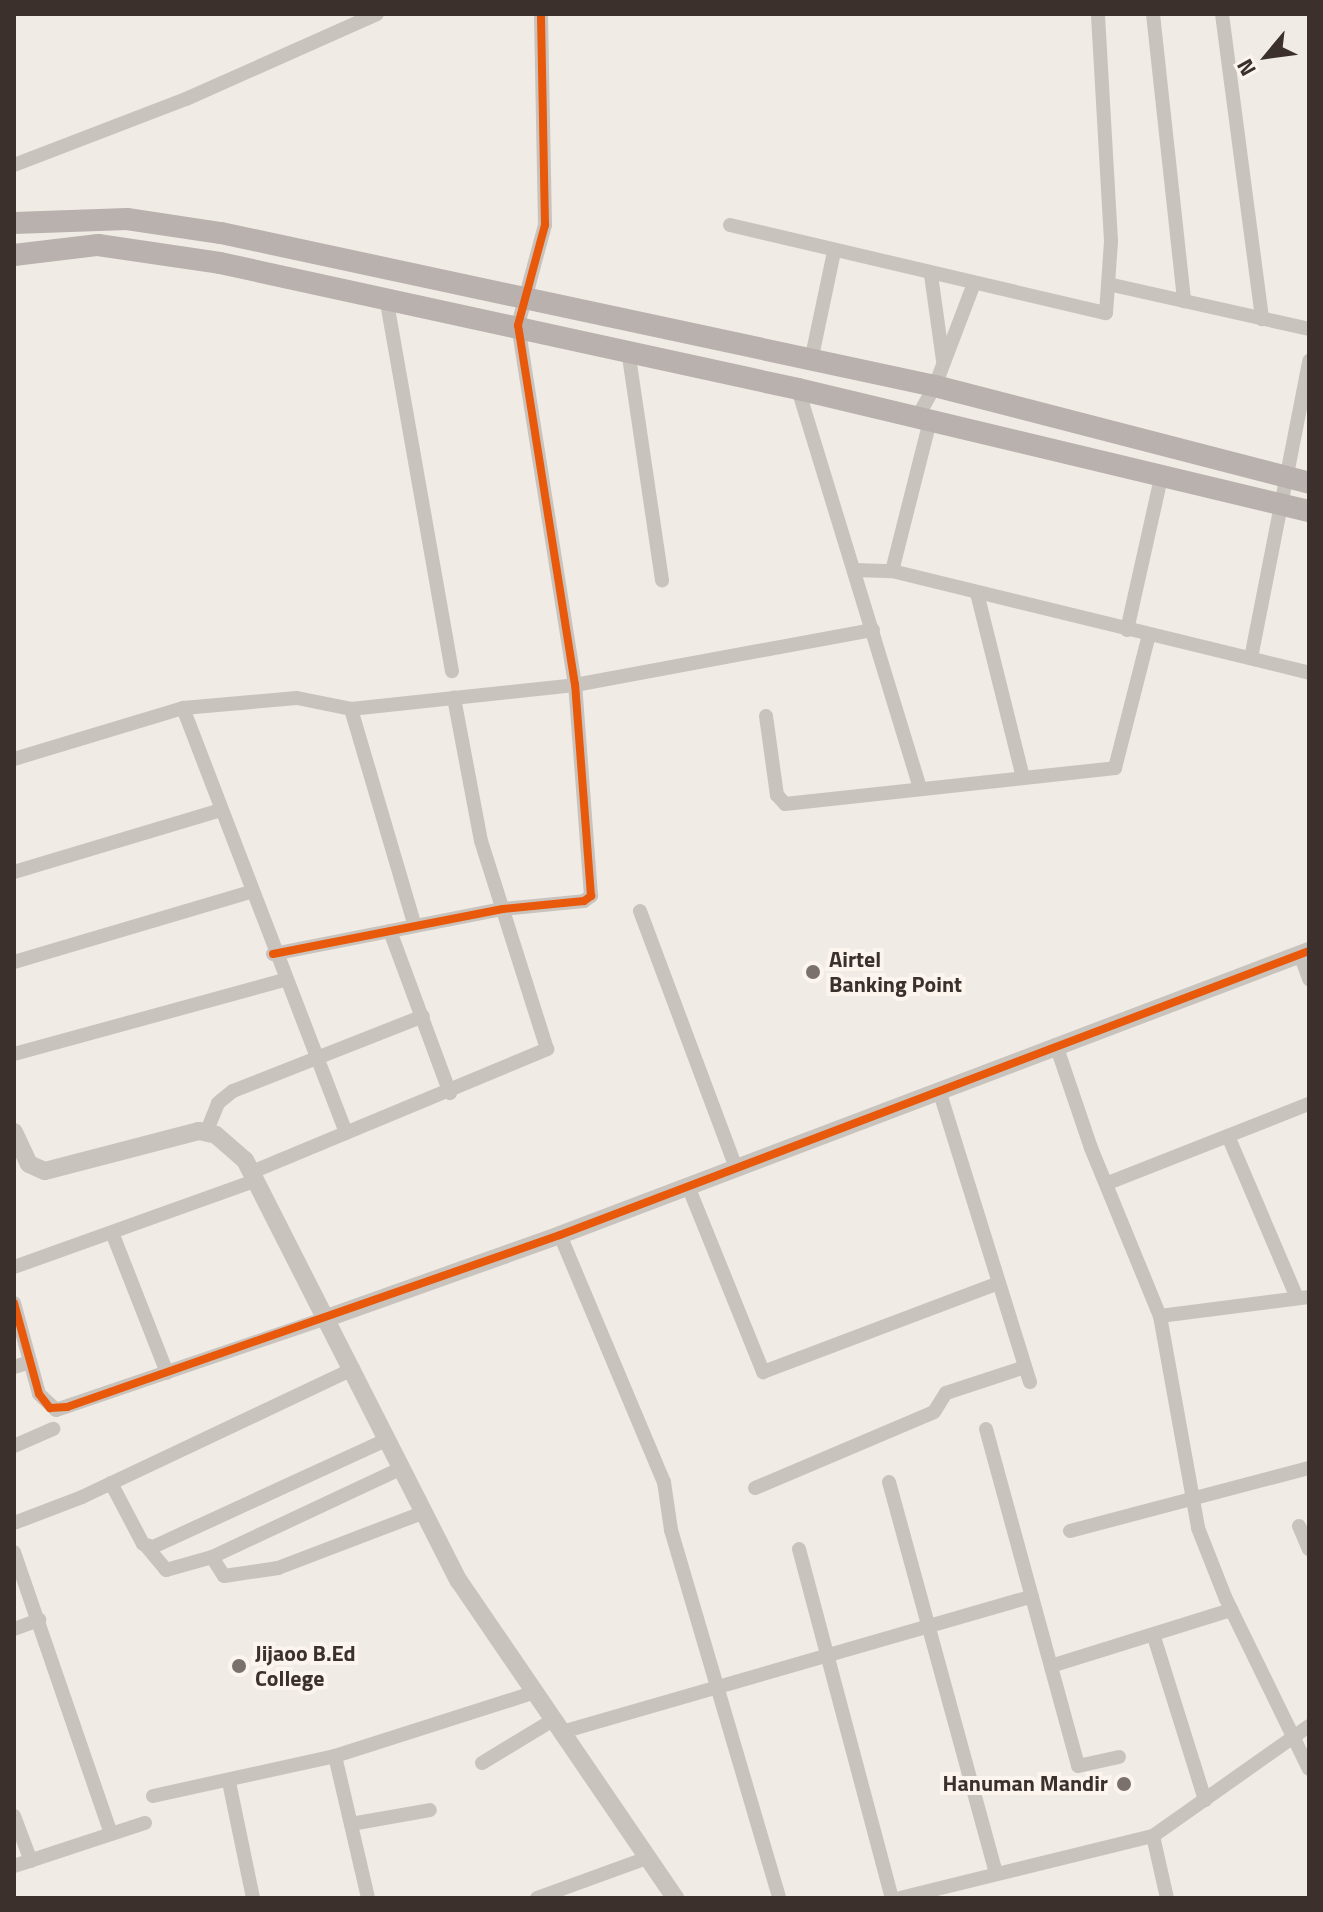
<!DOCTYPE html>
<html>
<head>
<meta charset="utf-8">
<style>
	body { margin:0 }
	#map { position:relative; width:1323px; height:1912px; overflow:hidden; background:#f0ebe5; font-family:"Titillium Web",sans-serif }
	div>[style] { position:absolute }
	.minor>* { height:14px; margin:-7px; padding:0 7px; transform-origin:7px; border-radius:7px; background:#c9c3be }
	.tertiary>* { height:18px; margin:-9px; padding:0 9px; transform-origin:9px; border-radius:9px; background:#c9c3be }
	.primary>* { height:22px; margin:-11px; padding:0 11px; transform-origin:11px; border-radius:11px; background:#b8b1ad }
	.cycleway>* { height:8px; margin:-4px; padding:0 4px; transform-origin:4px; border-radius:4px; background:#e8590c }
	.dots>* { width:22px; height:22px; translate:-50% -50%; box-sizing:border-box; border:4px solid #fbf5ee; border-radius:50% }
	span { translate:-50% -50%; white-space:nowrap; text-align:center; line-height:1.15; -webkit-text-stroke:8px #fbf5ee; paint-order:stroke }
	.poi-label { font-size:22px; color:#3b302b; font-weight:700 }
	.left { translate:0 -50%; text-align:left }
	.right { translate:-100% -50%; text-align:right }
	.frame { position:absolute; inset:0; border:16px solid #3b302b; pointer-events:none }
	.north { position:absolute; left:1227px; top:16px; width:80px; height:80px; -webkit-text-stroke:6px #fbf5ee; paint-order:stroke; rotate:241deg; font-size:22px; font-weight:700; line-height:32px; text-align:center; color:#3b302b }
	.north::after { content:''; display:block; margin:auto; width:28px; height:36px; background:#3b302b; clip-path:polygon(50% 0,100% 100%,50% 72%,0 100%) }
</style>
</head>
<body>
<div id="map">
	<div class="minor">
		<i style="left:1153px;top:14px;width:289px;rotate:83.8deg"></i>
		<i style="left:1222px;top:14px;width:308px;rotate:82.5deg"></i>
		<i style="left:14px;top:165px;width:184px;rotate:-21deg"></i>
		<i style="left:186px;top:99px;width:209px;rotate:-24deg"></i>
		<i style="left:730px;top:225px;width:386px;rotate:13.2deg"></i>
		<i style="left:1106px;top:313px;width:72px;rotate:-86deg"></i>
		<i style="left:1111px;top:241px;width:227px;rotate:-93.3deg"></i>
		<i style="left:931px;top:275px;width:86px;rotate:82deg"></i>
		<i style="left:1108px;top:284px;width:206px;rotate:12.6deg"></i>
		<i style="left:386px;top:297px;width:380px;rotate:80deg"></i>
		<i style="left:628px;top:350px;width:233px;rotate:81.6deg"></i>
		<i style="left:811px;top:361px;width:111px;rotate:-78.1deg"></i>
		<i style="left:798px;top:389px;width:415px;rotate:73deg"></i>
		<i style="left:917px;top:418px;width:37px;rotate:-61deg"></i>
		<i style="left:935px;top:386px;width:107px;rotate:-69.2deg"></i>
		<i style="left:855px;top:570px;width:37px;rotate:2deg"></i>
		<i style="left:892px;top:571px;width:429px;rotate:13.7deg"></i>
		<i style="left:892px;top:571px;width:155px;rotate:-75.8deg"></i>
		<i style="left:977px;top:593px;width:190px;rotate:76deg"></i>
		<i style="left:1127px;top:630px;width:156px;rotate:-77.4deg"></i>
		<i style="left:1251px;top:658px;width:303px;rotate:-78.9deg"></i>
		<i style="left:183px;top:708px;width:455px;rotate:69deg"></i>
		<i style="left:351px;top:709px;width:226px;rotate:73.6deg"></i>
		<i style="left:766px;top:716px;width:80px;rotate:82.1deg"></i>
		<i style="left:777px;top:795px;width:12px;rotate:48deg"></i>
		<i style="left:785px;top:804px;width:332px;rotate:-6.2deg"></i>
		<i style="left:1115px;top:768px;width:137px;rotate:-75.7deg"></i>
		<i style="left:14px;top:759px;width:177px;rotate:-16.8deg"></i>
		<i style="left:183px;top:708px;width:114px;rotate:-5deg"></i>
		<i style="left:297px;top:698px;width:55px;rotate:11.5deg"></i>
		<i style="left:351px;top:709px;width:225px;rotate:-6.1deg"></i>
		<i style="left:575px;top:685px;width:303px;rotate:-10.5deg"></i>
		<i style="left:14px;top:872px;width:216px;rotate:-16.7deg"></i>
		<i style="left:640px;top:911px;width:274px;rotate:69.5deg"></i>
		<i style="left:390px;top:931px;width:173px;rotate:69.7deg"></i>
		<i style="left:273px;top:954px;width:234px;rotate:-11.1deg"></i>
		<i style="left:503px;top:909px;width:81px;rotate:-5.6deg"></i>
		<i style="left:584px;top:901px;width:9px;rotate:-36deg"></i>
		<i style="left:591px;top:896px;width:212px;rotate:-94.3deg"></i>
		<i style="left:575px;top:685px;width:364px;rotate:-99deg"></i>
		<i style="left:518px;top:325px;width:104px;rotate:-74.9deg"></i>
		<i style="left:545px;top:225px;width:211px;rotate:-91.1deg"></i>
		<i style="left:1300px;top:954px;width:27px;rotate:70deg"></i>
		<i style="left:14px;top:962px;width:246px;rotate:-16.5deg"></i>
		<i style="left:1056px;top:1045px;width:109px;rotate:71.2deg"></i>
		<i style="left:1091px;top:1148px;width:182px;rotate:67.7deg"></i>
		<i style="left:1160px;top:1316px;width:215px;rotate:79.8deg"></i>
		<i style="left:1198px;top:1528px;width:76px;rotate:68.5deg"></i>
		<i style="left:1226px;top:1599px;width:189px;rotate:64deg"></i>
		<i style="left:14px;top:1054px;width:280px;rotate:-15.3deg"></i>
		<i style="left:939px;top:1090px;width:306px;rotate:72.7deg"></i>
		<i style="left:206px;top:1133px;width:32px;rotate:-68deg"></i>
		<i style="left:218px;top:1103px;width:19px;rotate:-39deg"></i>
		<i style="left:233px;top:1091px;width:204px;rotate:-21.5deg"></i>
		<i style="left:1228px;top:1136px;width:176px;rotate:66.9deg"></i>
		<i style="left:252px;top:1172px;width:320px;rotate:-22.6deg"></i>
		<i style="left:547px;top:1049px;width:218px;rotate:-107.6deg"></i>
		<i style="left:481px;top:841px;width:146px;rotate:-100.7deg"></i>
		<i style="left:1108px;top:1183px;width:216px;rotate:-21.5deg"></i>
		<i style="left:688px;top:1186px;width:201px;rotate:68deg"></i>
		<i style="left:763px;top:1372px;width:252px;rotate:-20.7deg"></i>
		<i style="left:113px;top:1235px;width:148px;rotate:68.6deg"></i>
		<i style="left:560px;top:1235px;width:268px;rotate:67.2deg"></i>
		<i style="left:664px;top:1482px;width:49px;rotate:81.7deg"></i>
		<i style="left:671px;top:1530px;width:384px;rotate:73.6deg"></i>
		<i style="left:14px;top:1267px;width:258px;rotate:-19.7deg"></i>
		<i style="left:14px;top:1303px;width:94px;rotate:74.6deg"></i>
		<i style="left:39px;top:1394px;width:23px;rotate:43deg"></i>
		<i style="left:56px;top:1410px;width:286px;rotate:-18.8deg"></i>
		<i style="left:1160px;top:1316px;width:150px;rotate:-7.3deg"></i>
		<i style="left:14px;top:1367px;width:17px;rotate:-17deg"></i>
		<i style="left:986px;top:1429px;width:349px;rotate:74.7deg"></i>
		<i style="left:1078px;top:1766px;width:42px;rotate:-12.4deg"></i>
		<i style="left:14px;top:1446px;width:43px;rotate:-23.6deg"></i>
		<i style="left:889px;top:1482px;width:404px;rotate:74.7deg"></i>
		<i style="left:111px;top:1483px;width:69px;rotate:62.3deg"></i>
		<i style="left:143px;top:1544px;width:10px;rotate:17deg"></i>
		<i style="left:153px;top:1547px;width:259px;rotate:-24.7deg"></i>
		<i style="left:755px;top:1488px;width:194px;rotate:-23deg"></i>
		<i style="left:934px;top:1412px;width:22px;rotate:-58deg"></i>
		<i style="left:946px;top:1393px;width:83px;rotate:-18.2deg"></i>
		<i style="left:14px;top:1523px;width:73px;rotate:-20.9deg"></i>
		<i style="left:82px;top:1497px;width:300px;rotate:-25.3deg"></i>
		<i style="left:1299px;top:1526px;width:25px;rotate:67deg"></i>
		<i style="left:1070px;top:1531px;width:247px;rotate:-14.8deg"></i>
		<i style="left:147px;top:1547px;width:30px;rotate:50deg"></i>
		<i style="left:166px;top:1570px;width:48px;rotate:-15.8deg"></i>
		<i style="left:212px;top:1557px;width:210px;rotate:-25.1deg"></i>
		<i style="left:799px;top:1549px;width:361px;rotate:75.1deg"></i>
		<i style="left:14px;top:1552px;width:298px;rotate:71deg"></i>
		<i style="left:212px;top:1557px;width:22px;rotate:58deg"></i>
		<i style="left:224px;top:1576px;width:55px;rotate:-8.4deg"></i>
		<i style="left:278px;top:1568px;width:157px;rotate:-20.9deg"></i>
		<i style="left:14px;top:1629px;width:27px;rotate:-20deg"></i>
		<i style="left:1154px;top:1637px;width:171px;rotate:72.6deg"></i>
		<i style="left:1051px;top:1666px;width:189px;rotate:-17.3deg"></i>
		<i style="left:562px;top:1732px;width:489px;rotate:-16.1deg"></i>
		<i style="left:335px;top:1756px;width:146px;rotate:76.9deg"></i>
		<i style="left:482px;top:1763px;width:83px;rotate:-31.2deg"></i>
		<i style="left:229px;top:1782px;width:118px;rotate:78.3deg"></i>
		<i style="left:153px;top:1796px;width:186px;rotate:-12.4deg"></i>
		<i style="left:335px;top:1756px;width:210px;rotate:-17.7deg"></i>
		<i style="left:14px;top:1816px;width:48px;rotate:69.3deg"></i>
		<i style="left:351px;top:1824px;width:80px;rotate:-10deg"></i>
		<i style="left:1153px;top:1836px;width:64px;rotate:77.3deg"></i>
		<i style="left:14px;top:1866px;width:138px;rotate:-18.2deg"></i>
		<i style="left:537px;top:1898px;width:117px;rotate:-20deg"></i>
		<i style="left:900px;top:1898px;width:260px;rotate:-13.8deg"></i>
		<i style="left:1153px;top:1836px;width:191px;rotate:-35.2deg"></i>
	</div>
	<div class="tertiary">
		<i style="left:14px;top:1132px;width:35px;rotate:65deg"></i>
		<i style="left:29px;top:1164px;width:17px;rotate:24deg"></i>
		<i style="left:45px;top:1171px;width:159px;rotate:-14.6deg"></i>
		<i style="left:199px;top:1131px;width:17px;rotate:13deg"></i>
		<i style="left:216px;top:1135px;width:38px;rotate:41deg"></i>
		<i style="left:245px;top:1160px;width:472px;rotate:63.1deg"></i>
		<i style="left:459px;top:1581px;width:384px;rotate:55.7deg"></i>
		<i style="left:327px;top:1318px;width:247px;rotate:-19.6deg"></i>
		<i style="left:560px;top:1235px;width:801px;rotate:-20.77deg"></i>
	</div>
	<div class="primary">
		<i style="left:14px;top:223px;width:113px;rotate:-2deg"></i>
		<i style="left:127px;top:219px;width:95px;rotate:8.5deg"></i>
		<i style="left:221px;top:233px;width:730px;rotate:12.09deg"></i>
		<i style="left:935px;top:386px;width:386px;rotate:14.5deg"></i>
		<i style="left:14px;top:255px;width:85px;rotate:-6.8deg"></i>
		<i style="left:98px;top:245px;width:123px;rotate:8.4deg"></i>
		<i style="left:220px;top:263px;width:592px;rotate:12.3deg"></i>
		<i style="left:798px;top:389px;width:525px;rotate:13.43deg"></i>
	</div>
	<div class="cycleway">
		<i style="left:273px;top:954px;width:234px;rotate:-11.1deg"></i>
		<i style="left:503px;top:909px;width:81px;rotate:-5.6deg"></i>
		<i style="left:584px;top:901px;width:9px;rotate:-36deg"></i>
		<i style="left:591px;top:896px;width:212px;rotate:-94.3deg"></i>
		<i style="left:575px;top:685px;width:364px;rotate:-99deg"></i>
		<i style="left:518px;top:325px;width:104px;rotate:-74.9deg"></i>
		<i style="left:545px;top:225px;width:211px;rotate:-91.1deg"></i>
		<i style="left:14px;top:1303px;width:94px;rotate:74.6deg"></i>
		<i style="left:39px;top:1394px;width:18px;rotate:52deg"></i>
		<i style="left:50px;top:1408px;width:17px;rotate:-3deg"></i>
		<i style="left:67px;top:1407px;width:522px;rotate:-19.23deg"></i>
		<i style="left:560px;top:1235px;width:801px;rotate:-20.77deg"></i>
	</div>
	<div class="dots">
		<i style="left:813px;top:972px;background:#7a716c"></i>
		<i style="left:239px;top:1666px;background:#7a716c"></i>
		<i style="left:1124px;top:1784px;background:#7a716c"></i>
	</div>
	<div class="poi-label">
		<span class="left" style="left:829px;top:972px">Airtel<br>Banking Point</span>
		<span class="left" style="left:255px;top:1666px">Jijaoo B.Ed<br>College</span>
		<span class="right" style="left:1108px;top:1784px">Hanuman Mandir</span>
	</div>
	<div class="frame"></div>
	<div class="north">N</div>
</div>
</body>
</html>
